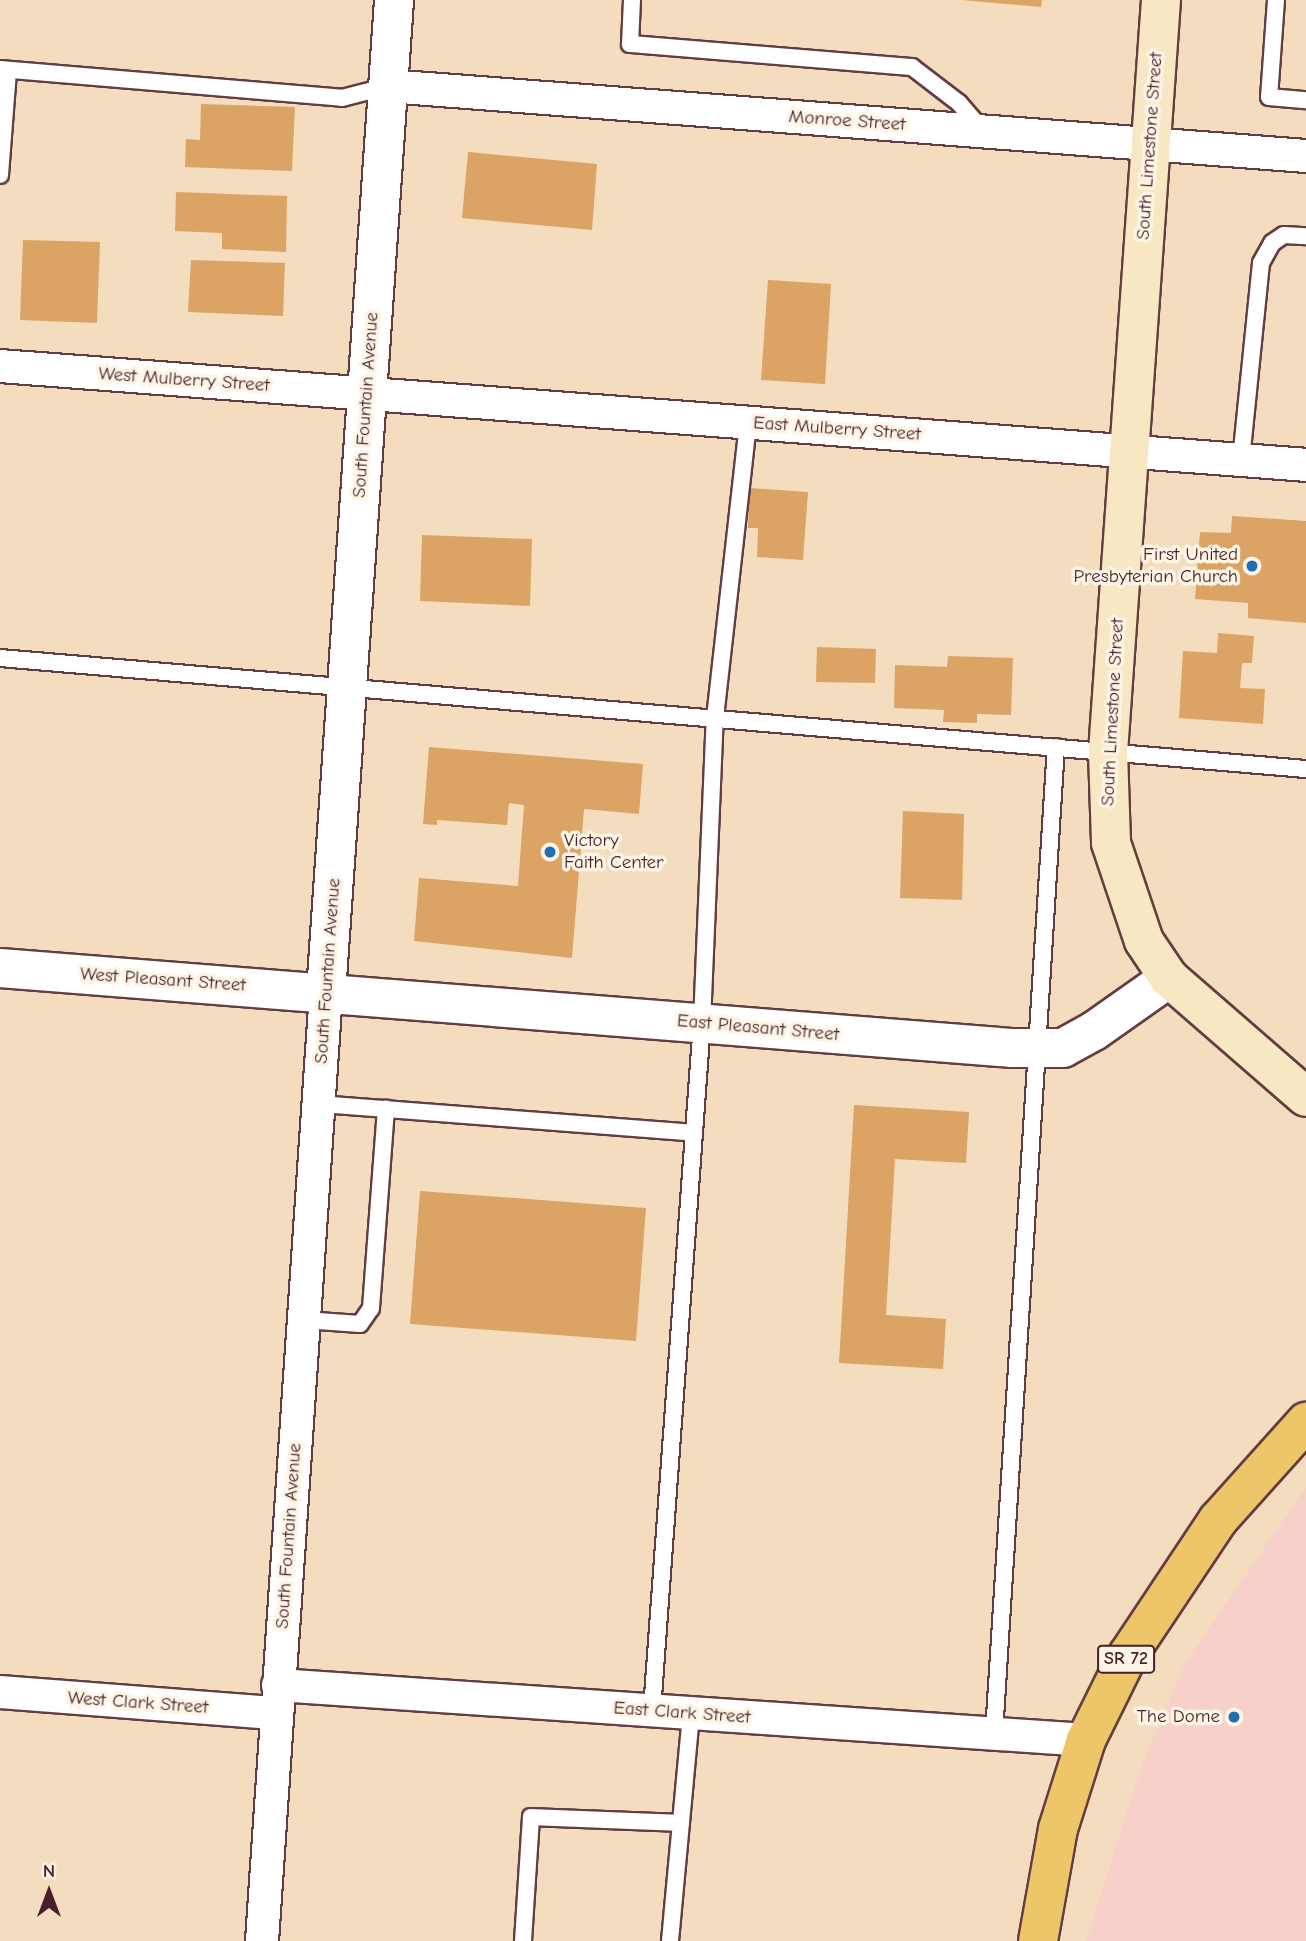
<!DOCTYPE html>
<html>
<head>
<meta charset="utf-8">
<style>
	body { margin:0 }
	#map { position:relative; width:1306px; height:1941px; overflow:hidden; background:#f4ddbe; font-family:"Comic Neue",sans-serif }
	div>[style] { position:absolute }
	.built>* { inset:0; background:#f7d0ca }
	.building>* { inset:0; background:#dba364 }
	.roads { filter:drop-shadow(2px 0 #643c41) drop-shadow(-2px 0 #643c41) drop-shadow(0 2px #643c41) drop-shadow(0 -2px #643c41) }
	.service>* { height:16px; margin:-8px; padding:0 8px; transform-origin:8px; border-radius:8px; background:#fff }
	.minor>* { height:32px; margin:-16px; padding:0 16px; transform-origin:16px; border-radius:16px; background:#fff }
	.tertiary>* { height:38px; margin:-19px; padding:0 19px; transform-origin:19px; border-radius:19px; background:#fff }
	.secondary>* { height:38px; margin:-19px; padding:0 19px; transform-origin:19px; border-radius:19px; background:#f7e8c3 }
	.primary>* { height:38px; margin:-19px; padding:0 19px; transform-origin:19px; border-radius:19px; background:#ecc669 }
	.dots>* { width:19px; height:19px; translate:-50% -50%; box-sizing:border-box; border:4px solid #fcf5e5; border-radius:50% }
	span { translate:-50% -50%; white-space:nowrap; text-align:center; line-height:1.15; -webkit-text-stroke:7px #fcf5e5; paint-order:stroke }
	.shield-label span { padding:2px 5px; background:#fcf5e5; border:2px solid; border-radius:5px; -webkit-text-stroke-width:0 }
	.shield-label { font-size:18px; color:#4a1f2b; font-weight:700 }
	.street-label { font-size:19px; color:#4a1f2b }
	.poi-label { font-size:19px; color:#4a1f2b }
	.right { translate:-100% -50%; text-align:right }
	.left { translate:0 -50%; text-align:left }
	.north { position:absolute; left:14px; top:1857px; width:70px; height:70px; -webkit-text-stroke:5px #fcf5e5; paint-order:stroke; rotate:0deg; font-size:19px; font-weight:700; line-height:28px; text-align:center; color:#4a1f2b }
	.north::after { content:''; display:block; margin:auto; width:24px; height:32px; background:#4a1f2b; clip-path:polygon(50% 0,100% 100%,50% 72%,0 100%) }
</style>
</head>
<body>
<div id="map">
	<div class="built">
		<i style="clip-path:polygon(1306px 1487px,1306px 1941px,1086px 1941px,1140px 1770px,1185px 1663px)"></i>
	</div>
	<div class="building">
		<i style="clip-path:polygon(961px 0,1042px 0,1041px 7px)"></i>
		<i style="clip-path:polygon(201px 104px,295px 107px,292px 171px,185px 167px,186px 139px,200px 140px)"></i>
		<i style="clip-path:polygon(468px 152px,597px 164px,592px 230px,462px 218px)"></i>
		<i style="clip-path:polygon(176px 192px,287px 196px,286px 252px,222px 249px,222px 233px,175px 231px)"></i>
		<i style="clip-path:polygon(23px 240px,100px 242px,97px 323px,20px 320px)"></i>
		<i style="clip-path:polygon(191px 260px,285px 263px,283px 316px,188px 312px)"></i>
		<i style="clip-path:polygon(768px 280px,831px 284px,825px 384px,761px 380px)"></i>
		<i style="clip-path:polygon(750px 488px,808px 492px,803px 560px,757px 557px,758px 528px,748px 528px)"></i>
		<i style="clip-path:polygon(1232px 516px,1306px 521px,1306px 623px,1248px 618px,1248px 603px,1195px 599px,1200px 532px,1231px 533px)"></i>
		<i style="clip-path:polygon(422px 535px,532px 539px,530px 606px,420px 601px)"></i>
		<i style="clip-path:polygon(1218px 633px,1254px 636px,1252px 663px,1242px 663px,1240px 688px,1265px 689px,1263px 724px,1179px 718px,1183px 651px,1217px 653px)"></i>
		<i style="clip-path:polygon(817px 647px,876px 649px,875px 683px,816px 682px)"></i>
		<i style="clip-path:polygon(948px 656px,1013px 658px,1011px 715px,977px 714px,977px 723px,943px 722px,944px 710px,894px 708px,895px 665px,947px 667px)"></i>
		<i style="clip-path:polygon(429px 747px,643px 764px,639px 814px,584px 809px,572px 958px,414px 941px,419px 878px,518px 886px,524px 805px,509px 803px,507px 825px,437px 820px,437px 825px,423px 824px)"></i>
		<i style="clip-path:polygon(903px 811px,964px 814px,962px 900px,900px 898px)"></i>
		<i style="clip-path:polygon(854px 1105px,969px 1112px,966px 1163px,895px 1159px,886px 1315px,946px 1319px,943px 1369px,839px 1363px)"></i>
		<i style="clip-path:polygon(420px 1191px,646px 1208px,636px 1341px,410px 1324px)"></i>
	</div>
	<div class="roads">
		<div class="service">
			<i style="left:632px;top:0;width:44px;rotate:92.6deg"></i>
			<i style="left:630px;top:44px;width:283px;rotate:4.7deg"></i>
			<i style="left:912px;top:67px;width:59px;rotate:37.5deg"></i>
			<i style="left:959px;top:103px;width:35px;rotate:49deg"></i>
			<i style="left:1276px;top:0;width:97px;rotate:94.1deg"></i>
			<i style="left:1269px;top:97px;width:37px;rotate:5deg"></i>
			<i style="left:0;top:69px;width:343px;rotate:4.8deg"></i>
			<i style="left:342px;top:98px;width:48px;rotate:-14.6deg"></i>
			<i style="left:0;top:175px;width:105px;rotate:-85.6deg"></i>
			<i style="left:1241px;top:460px;width:198px;rotate:-84.2deg"></i>
			<i style="left:1261px;top:263px;width:23px;rotate:-61deg"></i>
			<i style="left:1272px;top:243px;width:14px;rotate:-34deg"></i>
			<i style="left:1284px;top:235px;width:22px;rotate:3deg"></i>
			<i style="left:0;top:658px;width:1311px;rotate:4.86deg"></i>
			<i style="left:320px;top:1104px;width:375px;rotate:4.4deg"></i>
			<i style="left:304px;top:1320px;width:56px;rotate:4.1deg"></i>
			<i style="left:360px;top:1324px;width:19px;rotate:-55deg"></i>
			<i style="left:371px;top:1308px;width:200px;rotate:-85.7deg"></i>
			<i style="left:652px;top:1710px;width:689px;rotate:-85.84deg"></i>
			<i style="left:702px;top:1023px;width:305px;rotate:-87.6deg"></i>
			<i style="left:715px;top:718px;width:297px;rotate:-83.6deg"></i>
			<i style="left:994px;top:1734px;width:989px;rotate:-86.41deg"></i>
			<i style="left:523px;top:1941px;width:124px;rotate:-86.3deg"></i>
			<i style="left:531px;top:1817px;width:150px;rotate:2.3deg"></i>
			<i style="left:670px;top:1941px;width:229px;rotate:-84.7deg"></i>
		</div>
		<div class="minor">
			<i style="left:388px;top:86px;width:921px;rotate:4.36deg"></i>
			<i style="left:0;top:366px;width:1310px;rotate:4.33deg"></i>
			<i style="left:278px;top:1685px;width:810px;rotate:3.89deg"></i>
			<i style="left:0;top:1692px;width:277px;rotate:4.4deg"></i>
			<i style="left:262px;top:1941px;width:950px;rotate:-86.14deg"></i>
		</div>
		<div class="tertiary">
			<i style="left:0;top:968px;width:1014px;rotate:4.52deg"></i>
			<i style="left:1011px;top:1048px;width:52px"></i>
			<i style="left:1063px;top:1048px;width:35px;rotate:-29deg"></i>
			<i style="left:1094px;top:1031px;width:92px;rotate:-35.2deg"></i>
			<i style="left:326px;top:993px;width:995px;rotate:-86.08deg"></i>
		</div>
		<div class="secondary">
			<i style="left:1161px;top:0;width:754px;rotate:94.03deg"></i>
			<i style="left:1108px;top:752px;width:91px;rotate:88.1deg"></i>
			<i style="left:1111px;top:843px;width:103px;rotate:71.4deg"></i>
			<i style="left:1144px;top:941px;width:45px;rotate:56deg"></i>
			<i style="left:1169px;top:978px;width:181px;rotate:41deg"></i>
		</div>
		<div class="primary">
			<i style="left:1038px;top:1941px;width:114px;rotate:-79.9deg"></i>
			<i style="left:1058px;top:1829px;width:93px;rotate:-72.5deg"></i>
			<i style="left:1086px;top:1740px;width:95px;rotate:-63.7deg"></i>
			<i style="left:1128px;top:1655px;width:162px;rotate:-56.3deg"></i>
			<i style="left:1218px;top:1520px;width:132px;rotate:-48.1deg"></i>
		</div>
	</div>
	<div class="dots">
		<i style="left:1252px;top:566px;background:#1f6fb2"></i>
		<i style="left:550px;top:852px;background:#1f6fb2"></i>
		<i style="left:1234px;top:1717px;background:#1f6fb2"></i>
	</div>
	<div class="shield-label">
		<span style="left:1126px;top:1659px">SR 72</span>
	</div>
	<div class="street-label">
		<span style="left:847px;top:121px;rotate:4deg">Monroe Street</span>
		<span style="left:1150px;top:146px;rotate:-86deg">South Limestone Street</span>
		<span style="left:184px;top:380px;rotate:4deg">West Mulberry Street</span>
		<span style="left:366px;top:405px;rotate:-86deg">South Fountain Avenue</span>
		<span style="left:837px;top:429px;rotate:4deg">East Mulberry Street</span>
		<span style="left:1113px;top:712px;rotate:-87deg">South Limestone Street</span>
		<span style="left:328px;top:971px;rotate:-86deg">South Fountain Avenue</span>
		<span style="left:163px;top:980px;rotate:4deg">West Pleasant Street</span>
		<span style="left:758px;top:1028px;rotate:5deg">East Pleasant Street</span>
		<span style="left:289px;top:1536px;rotate:-86deg">South Fountain Avenue</span>
		<span style="left:138px;top:1703px;rotate:4deg">West Clark Street</span>
		<span style="left:682px;top:1713px;rotate:4deg">East Clark Street</span>
	</div>
	<div class="poi-label">
		<span class="right" style="left:1238px;top:566px">First United<br>Presbyterian Church</span>
		<span class="left" style="left:564px;top:852px">Victory<br>Faith Center</span>
		<span class="right" style="left:1220px;top:1717px">The Dome</span>
	</div>
	<div class="north">N</div>
</div>
</body>
</html>
